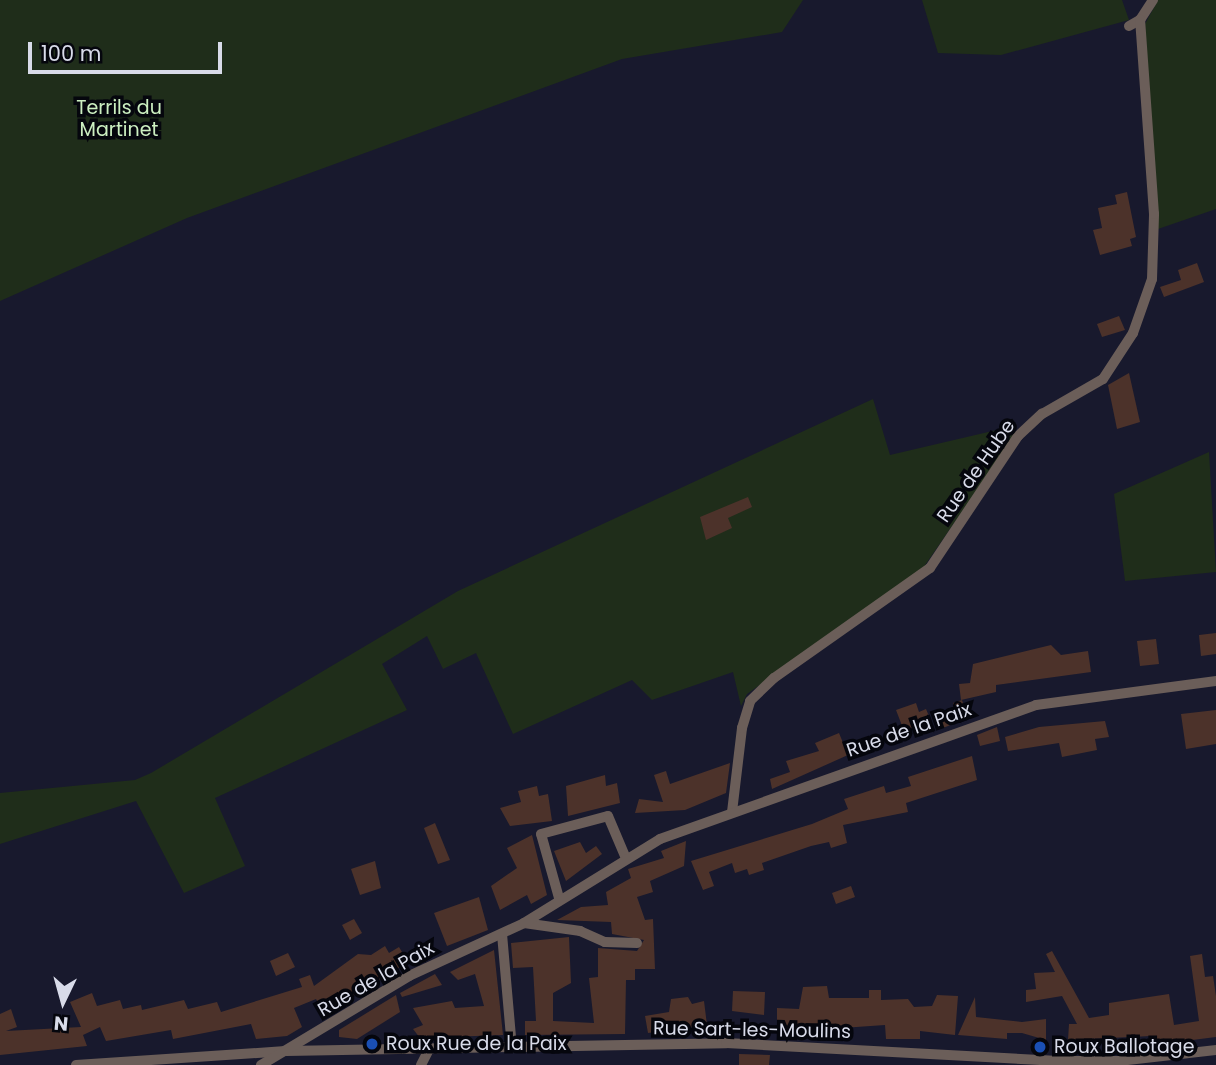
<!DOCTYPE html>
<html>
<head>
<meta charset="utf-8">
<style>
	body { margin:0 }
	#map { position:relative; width:1216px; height:1065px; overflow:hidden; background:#18192d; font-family:Poppins,sans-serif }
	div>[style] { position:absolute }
	.green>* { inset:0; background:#1f2d1a }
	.building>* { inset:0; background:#4c322a }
	.street>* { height:10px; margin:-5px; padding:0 5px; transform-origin:5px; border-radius:5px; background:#6b5e59 }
	.dots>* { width:19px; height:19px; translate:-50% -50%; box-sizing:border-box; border:4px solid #05060d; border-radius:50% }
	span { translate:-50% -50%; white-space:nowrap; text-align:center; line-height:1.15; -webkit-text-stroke:7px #05060d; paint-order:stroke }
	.park-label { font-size:19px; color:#ccefc1 }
	.street-label { font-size:19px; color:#d8dbe9 }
	.poi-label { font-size:19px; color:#d8dbe9 }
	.left { translate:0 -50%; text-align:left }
	.north { position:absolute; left:28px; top:967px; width:70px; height:70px; -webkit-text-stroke:5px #05060d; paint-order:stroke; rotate:185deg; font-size:19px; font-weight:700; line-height:28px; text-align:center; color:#d8dbe9 }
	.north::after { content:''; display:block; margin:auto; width:24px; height:32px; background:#d8dbe9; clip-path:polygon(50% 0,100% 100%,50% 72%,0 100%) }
	.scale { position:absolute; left:28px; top:42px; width:194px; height:32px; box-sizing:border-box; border:4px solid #d8dbe9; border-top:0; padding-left:9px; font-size:21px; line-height:24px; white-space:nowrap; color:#d8dbe9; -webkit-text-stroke:5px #05060d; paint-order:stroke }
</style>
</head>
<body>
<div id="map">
	<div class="green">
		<i style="clip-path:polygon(0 0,803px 0,782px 32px,622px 59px,187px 218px,0 301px)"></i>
		<i style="clip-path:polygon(922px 0,1122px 0,1129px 20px,1001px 55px,938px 53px)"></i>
		<i style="clip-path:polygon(1158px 0,1216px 0,1216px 209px,1158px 229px,1145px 24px)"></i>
		<i style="clip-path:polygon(873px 399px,890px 455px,1001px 429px,1017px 432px,921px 571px,747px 694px,741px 706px,733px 672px,652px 700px,632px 680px,513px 734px,476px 653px,443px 669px,427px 636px,382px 664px,407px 710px,215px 798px,245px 866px,184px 893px,136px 801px,0 844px,0 793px,135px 780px,151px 773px,458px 591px)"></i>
		<i style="clip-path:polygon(1209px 452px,1216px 572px,1125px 581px,1114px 494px)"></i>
	</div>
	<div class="building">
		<i style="clip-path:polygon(1127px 192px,1136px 237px,1130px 239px,1132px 246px,1100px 255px,1093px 230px,1102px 228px,1098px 208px,1117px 204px,1115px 195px)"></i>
		<i style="clip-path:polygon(1197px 263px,1204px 282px,1164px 297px,1160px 287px,1181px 280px,1178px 270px)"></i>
		<i style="clip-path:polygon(1119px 316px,1125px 330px,1102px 337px,1097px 324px)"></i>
		<i style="clip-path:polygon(1129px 373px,1140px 422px,1117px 429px,1108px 385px)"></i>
		<i style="clip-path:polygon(748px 497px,752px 507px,728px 518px,732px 528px,706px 540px,700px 517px)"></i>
		<i style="clip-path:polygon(1216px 633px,1216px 654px,1201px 656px,1199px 635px)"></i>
		<i style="clip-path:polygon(1156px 639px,1159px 664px,1140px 666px,1137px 641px)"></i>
		<i style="clip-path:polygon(1051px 645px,1061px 655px,1088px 651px,1091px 672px,996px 685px,996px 692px,961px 700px,959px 684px,970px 683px,973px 664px)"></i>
		<i style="clip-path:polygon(962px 700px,968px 718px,943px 728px,939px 717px,955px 711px,953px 703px)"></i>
		<i style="clip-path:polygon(916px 703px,919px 712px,926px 709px,931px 721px,904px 731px,896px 710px)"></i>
		<i style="clip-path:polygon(1216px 710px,1216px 744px,1186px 749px,1181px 714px)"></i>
		<i style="clip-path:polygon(1105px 721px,1109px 737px,1095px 739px,1097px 750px,1062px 757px,1059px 743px,1008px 751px,1005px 737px,1039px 727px)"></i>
		<i style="clip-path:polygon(997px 727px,1000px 741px,980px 746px,977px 735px)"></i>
		<i style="clip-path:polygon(839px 733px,848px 755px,772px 789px,770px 779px,790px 772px,786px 761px,819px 751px,815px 743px)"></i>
		<i style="clip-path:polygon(972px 756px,977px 780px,906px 803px,908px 812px,843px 825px,847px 843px,831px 848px,829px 842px,811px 846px,762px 863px,764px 870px,749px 875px,747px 869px,735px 873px,732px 863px,709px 872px,714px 886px,703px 890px,691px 861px,812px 824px,848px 809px,844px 799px,884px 786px,886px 793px,911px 786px,908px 777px)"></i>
		<i style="clip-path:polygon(730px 763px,726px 793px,685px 810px,635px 813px,639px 799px,663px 802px,654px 775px,666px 771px,670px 784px)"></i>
		<i style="clip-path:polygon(605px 775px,606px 786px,617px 783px,620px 803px,568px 816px,566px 786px)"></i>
		<i style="clip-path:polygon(537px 786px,539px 796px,548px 794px,552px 821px,510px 826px,500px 808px,521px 802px,518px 791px)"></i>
		<i style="clip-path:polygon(435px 823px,450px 860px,438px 864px,424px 828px)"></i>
		<i style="clip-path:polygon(532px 835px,547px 895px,531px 904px,527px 895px,500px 910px,491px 886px,517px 868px,507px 848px)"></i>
		<i style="clip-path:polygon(686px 841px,684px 866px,650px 881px,653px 892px,637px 897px,645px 920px,653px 919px,655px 969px,635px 969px,635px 980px,626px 980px,625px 1034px,525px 1035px,525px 1021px,536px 1021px,533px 967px,513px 968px,511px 943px,569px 937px,571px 983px,553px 993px,553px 1021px,594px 1023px,589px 978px,598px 977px,598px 948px,637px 951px,644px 940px,612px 934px,611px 922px,557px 920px,581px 907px,608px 905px,606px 892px,631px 878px,628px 869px,664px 858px,661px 851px)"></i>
		<i style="clip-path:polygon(580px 842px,586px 853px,596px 846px,602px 854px,566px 881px,554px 851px)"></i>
		<i style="clip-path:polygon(375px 861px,381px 888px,360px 895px,351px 869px)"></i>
		<i style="clip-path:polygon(851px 886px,855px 897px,836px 904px,832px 893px)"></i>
		<i style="clip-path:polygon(479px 897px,488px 930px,447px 946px,434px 913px)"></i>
		<i style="clip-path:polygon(354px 919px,362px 933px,350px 940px,342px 925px)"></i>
		<i style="clip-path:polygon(385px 946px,389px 953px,399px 947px,408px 962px,324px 1014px,316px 999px,294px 1008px,302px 1027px,287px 1036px,256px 1039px,251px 1024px,173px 1039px,171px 1030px,106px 1041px,100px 1027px,83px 1035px,87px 1046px,0 1055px,0 1014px,11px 1009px,17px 1027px,6px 1031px,81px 1027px,70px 1002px,92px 993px,97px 1006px,120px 1000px,123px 1009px,141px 1005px,142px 1010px,184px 1000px,188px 1009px,217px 1002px,221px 1012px,302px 987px,299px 979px,310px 975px,314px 986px,358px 954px,371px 955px)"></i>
		<i style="clip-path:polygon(494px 950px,503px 1035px,420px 1038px,413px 1029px,423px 1025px,413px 1008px,452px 1001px,455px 1008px,484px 1006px,475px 974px,458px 980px,450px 972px)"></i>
		<i style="clip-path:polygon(1052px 951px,1089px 1018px,1109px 1015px,1109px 1003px,1169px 994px,1174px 1025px,1199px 1021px,1190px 956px,1202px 954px,1205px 977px,1213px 976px,1216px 996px,1216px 1037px,1153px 1045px,1151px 1036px,1068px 1040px,1069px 1024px,1077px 1024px,1062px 996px,1026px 1002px,1026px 990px,1036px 989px,1034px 973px,1055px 972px,1046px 954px)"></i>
		<i style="clip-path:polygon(288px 953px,295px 967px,276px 976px,270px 961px)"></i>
		<i style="clip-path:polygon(435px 974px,442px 985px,402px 997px,400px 993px)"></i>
		<i style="clip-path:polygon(827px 986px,829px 998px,869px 998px,869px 990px,881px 990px,881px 1000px,908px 999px,914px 1007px,932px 1006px,937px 995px,958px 996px,955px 1035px,920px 1031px,920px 1039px,886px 1039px,885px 1025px,813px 1030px,777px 1026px,777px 1008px,799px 1009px,803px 987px)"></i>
		<i style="clip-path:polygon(733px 991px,765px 992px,764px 1015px,732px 1011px)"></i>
		<i style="clip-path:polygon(396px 995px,400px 1012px,357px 1039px,339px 1037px,339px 1030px)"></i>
		<i style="clip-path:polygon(688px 997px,692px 1004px,704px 1001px,707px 1025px,648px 1033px,645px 1016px,669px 1012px,671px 999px)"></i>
		<i style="clip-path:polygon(975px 997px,976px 1017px,1022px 1022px,1046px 1019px,1046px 1040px,1022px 1033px,1007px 1033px,1007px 1039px,958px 1035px)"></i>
		<i style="clip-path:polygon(739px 1054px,770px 1055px,769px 1065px,739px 1065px)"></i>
	</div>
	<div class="street">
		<i style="left:1129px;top:26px;width:13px;rotate:-29deg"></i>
		<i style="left:1140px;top:20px;width:24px;rotate:-57deg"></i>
		<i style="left:732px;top:812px;width:85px;rotate:-83.2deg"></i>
		<i style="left:742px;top:728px;width:28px;rotate:-73deg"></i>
		<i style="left:750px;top:701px;width:33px;rotate:-44deg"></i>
		<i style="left:774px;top:678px;width:191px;rotate:-35.2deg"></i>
		<i style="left:930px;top:568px;width:159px;rotate:-56.3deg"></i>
		<i style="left:1018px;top:436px;width:33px;rotate:-43deg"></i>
		<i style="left:1042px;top:414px;width:70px;rotate:-29.8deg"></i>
		<i style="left:1103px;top:379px;width:55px;rotate:-56.9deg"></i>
		<i style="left:1133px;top:333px;width:57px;rotate:-70.6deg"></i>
		<i style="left:1152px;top:279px;width:65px;rotate:-88.2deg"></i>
		<i style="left:1154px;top:214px;width:195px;rotate:-94.1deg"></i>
		<i style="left:559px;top:898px;width:66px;rotate:-105.7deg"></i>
		<i style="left:541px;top:834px;width:69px;rotate:-15deg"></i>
		<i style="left:608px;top:816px;width:43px;rotate:67deg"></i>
		<i style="left:524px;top:923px;width:57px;rotate:8.1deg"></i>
		<i style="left:580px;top:931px;width:27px;rotate:24deg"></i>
		<i style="left:605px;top:942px;width:32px;rotate:2deg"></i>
		<i style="left:502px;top:934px;width:114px;rotate:85deg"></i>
		<i style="left:76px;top:1065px;width:210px;rotate:-3.8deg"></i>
		<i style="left:286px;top:1051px;width:440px;rotate:-1deg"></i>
		<i style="left:726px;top:1043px;width:328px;rotate:3.1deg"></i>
		<i style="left:1054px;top:1061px;width:65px"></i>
		<i style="left:1119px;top:1061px;width:98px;rotate:-6.5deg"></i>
		<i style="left:261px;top:1065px;width:173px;rotate:-31deg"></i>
		<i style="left:409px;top:976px;width:127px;rotate:-24.7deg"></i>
		<i style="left:524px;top:923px;width:160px;rotate:-31.7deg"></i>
		<i style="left:660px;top:839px;width:399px;rotate:-19.6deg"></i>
		<i style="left:1036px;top:705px;width:182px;rotate:-7.6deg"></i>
		<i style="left:421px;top:1065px;width:18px;rotate:-63deg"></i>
	</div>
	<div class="dots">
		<i style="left:372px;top:1044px;background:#1a4fb4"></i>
		<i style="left:1040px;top:1047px;background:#1a4fb4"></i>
	</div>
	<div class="park-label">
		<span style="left:119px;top:119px">Terrils du<br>Martinet</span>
	</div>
	<div class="street-label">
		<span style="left:976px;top:471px;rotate:-55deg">Rue de Hube</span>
		<span style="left:909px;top:730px;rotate:-19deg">Rue de la Paix</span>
		<span style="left:376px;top:979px;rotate:-30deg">Rue de la Paix</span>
		<span style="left:752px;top:1030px;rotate:1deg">Rue Sart-les-Moulins</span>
	</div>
	<div class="poi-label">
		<span class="left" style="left:386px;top:1044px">Roux Rue de la Paix</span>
		<span class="left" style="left:1054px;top:1047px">Roux Ballotage</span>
	</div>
	<div class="north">N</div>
	<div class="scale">100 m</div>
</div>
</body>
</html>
